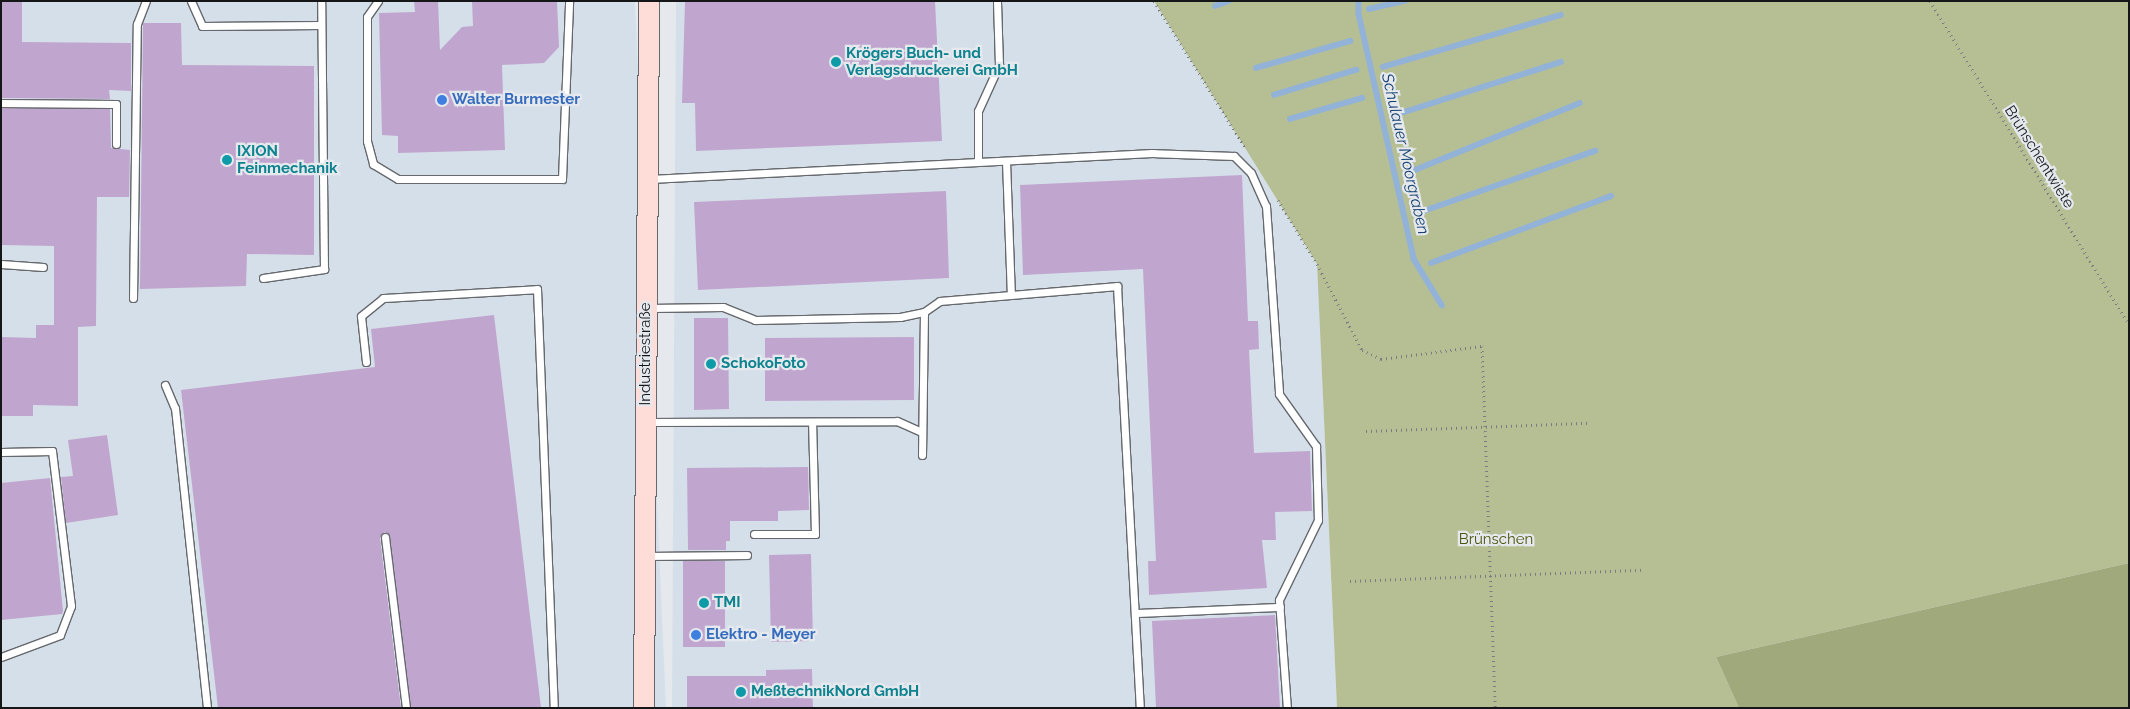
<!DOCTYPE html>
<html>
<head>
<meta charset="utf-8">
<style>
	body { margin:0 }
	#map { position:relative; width:2130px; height:709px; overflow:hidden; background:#e5e9ee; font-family:Raleway,sans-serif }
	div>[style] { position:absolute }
	.built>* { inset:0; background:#d5dfe9 }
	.green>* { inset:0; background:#b6bf94 }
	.forest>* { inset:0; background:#9fa97b }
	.stream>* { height:5.5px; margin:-2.75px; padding:0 2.75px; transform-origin:2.75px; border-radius:2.75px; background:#93b2d7 }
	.building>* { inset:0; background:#c0a6ce }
	.path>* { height:3px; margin-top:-1.5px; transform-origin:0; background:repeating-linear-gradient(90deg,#7a7d80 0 1px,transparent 0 5px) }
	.roads { filter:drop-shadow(1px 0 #65686c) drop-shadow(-1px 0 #65686c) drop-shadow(0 1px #65686c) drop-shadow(0 -1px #65686c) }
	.lane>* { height:7px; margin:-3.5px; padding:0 3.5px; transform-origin:3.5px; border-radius:3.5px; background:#fff }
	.secondary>* { height:20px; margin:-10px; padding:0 10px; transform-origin:10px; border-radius:10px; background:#fedcd8 }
	.dots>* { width:14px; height:14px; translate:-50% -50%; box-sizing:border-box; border:2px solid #e5e9ee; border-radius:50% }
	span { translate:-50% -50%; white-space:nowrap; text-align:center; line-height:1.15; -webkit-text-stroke:4.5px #e5e9ee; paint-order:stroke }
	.culture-label { font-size:15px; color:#0d838f; font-weight:700 }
	.left { translate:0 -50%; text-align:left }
	.shop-label { font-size:15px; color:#366cbe; font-weight:700 }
	.street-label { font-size:15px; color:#151618 }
	.park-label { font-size:15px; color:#4c560c }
	.water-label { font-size:16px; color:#15406f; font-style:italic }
	.frame { position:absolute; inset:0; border:2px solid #151618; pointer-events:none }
</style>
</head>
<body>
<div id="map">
	<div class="built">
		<i style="clip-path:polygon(1px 1px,635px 1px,666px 708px,1px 708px)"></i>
		<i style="clip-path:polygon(676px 1px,1154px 1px,1317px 264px,1337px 708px,672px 708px)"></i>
	</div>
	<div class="green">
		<i style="clip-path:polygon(1154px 1px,2129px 1px,2129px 563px,1716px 657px,1739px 708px,1337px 708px,1317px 264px)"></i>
	</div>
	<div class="forest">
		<i style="clip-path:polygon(2129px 563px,2129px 708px,1739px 708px,1716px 657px)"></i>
	</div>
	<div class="stream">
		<i style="left:1359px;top:1px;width:13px;rotate:90deg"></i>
		<i style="left:1359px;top:14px;width:251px;rotate:77.3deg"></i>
		<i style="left:1414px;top:259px;width:54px;rotate:58.7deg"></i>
		<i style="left:1215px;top:6px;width:15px;rotate:-20deg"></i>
		<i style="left:1369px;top:9px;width:37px;rotate:-13deg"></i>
		<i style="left:1383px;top:67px;width:185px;rotate:-16.3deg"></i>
		<i style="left:1256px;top:68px;width:98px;rotate:-16deg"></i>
		<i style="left:1274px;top:95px;width:86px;rotate:-17deg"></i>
		<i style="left:1395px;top:115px;width:174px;rotate:-17.7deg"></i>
		<i style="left:1290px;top:119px;width:75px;rotate:-16.3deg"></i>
		<i style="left:1410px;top:172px;width:183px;rotate:-22.1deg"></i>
		<i style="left:1415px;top:214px;width:191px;rotate:-19.3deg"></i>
		<i style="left:1431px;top:263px;width:192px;rotate:-20.4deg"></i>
	</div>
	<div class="building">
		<i style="clip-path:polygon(1px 1px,22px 1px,22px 42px,131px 43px,131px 91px,109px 90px,110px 99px,1px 98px)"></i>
		<i style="clip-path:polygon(414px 1px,438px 1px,440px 50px,462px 27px,473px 26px,472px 1px,557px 1px,559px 47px,544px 63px,502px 65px,505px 150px,398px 153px,398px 136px,382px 135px,379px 13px,415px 12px)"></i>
		<i style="clip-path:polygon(685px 1px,935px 1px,942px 141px,696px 151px,695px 103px,682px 103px)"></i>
		<i style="clip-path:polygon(143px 23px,181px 23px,182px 65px,314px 66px,314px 255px,247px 254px,246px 286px,140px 289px)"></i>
		<i style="clip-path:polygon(1px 108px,110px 109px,111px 148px,130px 150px,129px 197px,97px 197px,96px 326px,78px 327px,78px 406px,33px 405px,33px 416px,1px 416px,1px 337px,36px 338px,36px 325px,54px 325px,54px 246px,1px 245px)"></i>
		<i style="clip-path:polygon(1242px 175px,1248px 321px,1258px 321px,1259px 349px,1249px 350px,1254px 453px,1310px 451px,1312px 511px,1275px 512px,1276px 540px,1262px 540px,1267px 588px,1149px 595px,1148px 561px,1156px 561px,1143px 269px,1023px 275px,1020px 185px)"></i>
		<i style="clip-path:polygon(946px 191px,949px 278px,698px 290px,694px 202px)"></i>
		<i style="clip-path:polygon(494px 315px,541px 708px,411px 708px,390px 536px,385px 532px,380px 538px,401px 708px,218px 708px,181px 390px,375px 367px,371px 329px)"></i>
		<i style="clip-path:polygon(694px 318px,728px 318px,729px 409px,694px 410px)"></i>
		<i style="clip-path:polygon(914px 337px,914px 400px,765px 401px,765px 338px)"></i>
		<i style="clip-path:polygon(107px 435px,118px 515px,66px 523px,61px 477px,73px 476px,68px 440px)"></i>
		<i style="clip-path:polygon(808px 467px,809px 510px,778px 511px,778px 521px,730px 521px,730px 541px,726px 541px,726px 550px,688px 550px,687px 468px)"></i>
		<i style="clip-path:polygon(50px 478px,63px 611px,62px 614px,1px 620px,1px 483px)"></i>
		<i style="clip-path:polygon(811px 554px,813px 641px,771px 642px,769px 555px)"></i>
		<i style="clip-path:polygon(683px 561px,725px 561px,725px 647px,683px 647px)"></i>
		<i style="clip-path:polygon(1275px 615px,1280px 708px,1156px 708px,1152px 621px)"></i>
		<i style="clip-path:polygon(812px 669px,813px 708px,687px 708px,687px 676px,766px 676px,766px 670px)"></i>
	</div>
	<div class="path">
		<i style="left:1154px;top:1px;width:173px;rotate:58.2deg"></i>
		<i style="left:1930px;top:1px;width:379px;rotate:58.4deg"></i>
		<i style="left:1278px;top:200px;width:75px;rotate:58.6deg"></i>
		<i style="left:1317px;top:264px;width:97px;rotate:62.4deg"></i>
		<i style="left:1362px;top:350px;width:21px;rotate:25deg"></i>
		<i style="left:1381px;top:359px;width:102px;rotate:-7.3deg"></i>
		<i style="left:1482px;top:346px;width:362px;rotate:87.9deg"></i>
		<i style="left:1366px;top:431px;width:223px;rotate:-2.1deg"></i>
		<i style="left:1350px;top:581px;width:293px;rotate:-2.2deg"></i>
	</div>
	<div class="roads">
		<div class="lane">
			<i style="left:191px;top:1px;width:27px;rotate:66deg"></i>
			<i style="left:202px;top:26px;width:119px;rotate:-0.5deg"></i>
			<i style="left:378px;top:1px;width:19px;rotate:125deg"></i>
			<i style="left:367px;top:17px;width:124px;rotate:90deg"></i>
			<i style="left:367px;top:141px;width:24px;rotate:75deg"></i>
			<i style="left:373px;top:164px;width:29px;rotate:31deg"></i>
			<i style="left:398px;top:179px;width:164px"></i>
			<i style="left:562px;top:179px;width:178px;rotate:-87.7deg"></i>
			<i style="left:1px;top:103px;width:115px;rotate:0.5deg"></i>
			<i style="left:116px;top:104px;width:40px;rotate:90deg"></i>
			<i style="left:1006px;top:161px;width:134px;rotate:87.9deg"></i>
			<i style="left:978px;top:162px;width:51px;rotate:-90deg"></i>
			<i style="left:978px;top:111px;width:51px;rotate:-65.5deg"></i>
			<i style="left:999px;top:65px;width:64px;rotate:-91.8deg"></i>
			<i style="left:650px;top:179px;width:503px;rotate:-2.96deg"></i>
			<i style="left:1152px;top:153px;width:82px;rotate:2.1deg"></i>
			<i style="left:1234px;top:156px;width:24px;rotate:45deg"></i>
			<i style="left:1251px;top:173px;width:36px;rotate:66deg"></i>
			<i style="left:1266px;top:206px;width:188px;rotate:86deg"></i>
			<i style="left:1279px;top:394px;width:64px;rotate:54.6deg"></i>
			<i style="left:1316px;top:446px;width:74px;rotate:88.5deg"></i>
			<i style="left:1318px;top:520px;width:89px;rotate:116deg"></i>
			<i style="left:1279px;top:600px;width:108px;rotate:85.8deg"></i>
			<i style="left:1px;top:264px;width:42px;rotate:4.1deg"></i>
			<i style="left:263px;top:278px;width:62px;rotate:-8.4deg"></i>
			<i style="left:324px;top:269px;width:268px;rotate:-90.6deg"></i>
			<i style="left:133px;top:298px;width:274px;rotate:-89.2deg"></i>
			<i style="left:137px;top:24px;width:25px;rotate:-69deg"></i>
			<i style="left:649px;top:308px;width:74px;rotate:-0.8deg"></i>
			<i style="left:723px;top:307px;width:35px;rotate:22deg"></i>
			<i style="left:755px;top:320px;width:145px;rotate:-1.2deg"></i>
			<i style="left:900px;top:317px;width:25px;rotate:-12deg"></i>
			<i style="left:366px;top:362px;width:46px;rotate:-96.2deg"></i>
			<i style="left:361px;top:316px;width:28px;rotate:-39deg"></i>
			<i style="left:383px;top:298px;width:154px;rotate:-3.3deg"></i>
			<i style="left:537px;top:289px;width:419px;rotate:87.7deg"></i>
			<i style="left:165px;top:385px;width:25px;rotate:67deg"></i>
			<i style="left:175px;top:408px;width:302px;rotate:83.9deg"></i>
			<i style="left:648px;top:422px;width:249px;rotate:-0.2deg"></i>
			<i style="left:897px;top:421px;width:27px;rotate:24deg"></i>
			<i style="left:1px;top:452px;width:51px;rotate:-1.1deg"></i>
			<i style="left:52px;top:451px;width:156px;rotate:83deg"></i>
			<i style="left:71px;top:606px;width:31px;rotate:111deg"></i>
			<i style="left:60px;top:635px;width:63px;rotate:159.6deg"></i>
			<i style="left:922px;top:455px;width:143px;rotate:-89.2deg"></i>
			<i style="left:924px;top:312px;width:19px;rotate:-35deg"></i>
			<i style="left:940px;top:301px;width:178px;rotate:-4.8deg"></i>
			<i style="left:1117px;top:286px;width:423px;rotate:86.9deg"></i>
			<i style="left:754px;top:534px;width:61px"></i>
			<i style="left:815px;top:534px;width:112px;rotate:-91.5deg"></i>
			<i style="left:385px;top:537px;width:172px;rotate:83deg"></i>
			<i style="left:648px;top:556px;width:99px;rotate:-0.6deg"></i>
			<i style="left:1135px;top:613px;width:145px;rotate:-2.4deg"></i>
		</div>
		<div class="secondary">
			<i style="left:644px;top:708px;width:707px;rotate:-89.59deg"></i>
		</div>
	</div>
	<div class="dots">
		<i style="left:836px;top:62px;background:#0f9aa8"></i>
		<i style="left:442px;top:100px;background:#3f7fe0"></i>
		<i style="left:227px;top:160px;background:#0f9aa8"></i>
		<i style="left:711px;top:364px;background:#0f9aa8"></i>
		<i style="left:704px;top:603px;background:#0f9aa8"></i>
		<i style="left:696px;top:635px;background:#3f7fe0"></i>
		<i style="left:741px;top:692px;background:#0f9aa8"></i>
	</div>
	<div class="culture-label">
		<span class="left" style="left:846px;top:62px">Krögers Buch- und<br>Verlagsdruckerei GmbH</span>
		<span class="left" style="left:237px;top:160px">IXION<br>Feinmechanik</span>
		<span class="left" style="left:721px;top:364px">SchokoFoto</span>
		<span class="left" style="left:714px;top:603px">TMI</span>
		<span class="left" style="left:751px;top:692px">MeßtechnikNord GmbH</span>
	</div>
	<div class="shop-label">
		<span class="left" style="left:452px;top:100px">Walter Burmester</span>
		<span class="left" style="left:706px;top:635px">Elektro - Meyer</span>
	</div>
	<div class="street-label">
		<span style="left:2039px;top:157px;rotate:58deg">Brünschentwiete</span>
		<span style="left:646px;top:354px;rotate:-90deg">Industriestraße</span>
	</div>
	<div class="park-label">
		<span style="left:1496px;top:540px">Brünschen</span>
	</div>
	<div class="water-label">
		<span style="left:1405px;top:154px;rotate:77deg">Schulauer Moorgraben</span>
	</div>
	<div class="frame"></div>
</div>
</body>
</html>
